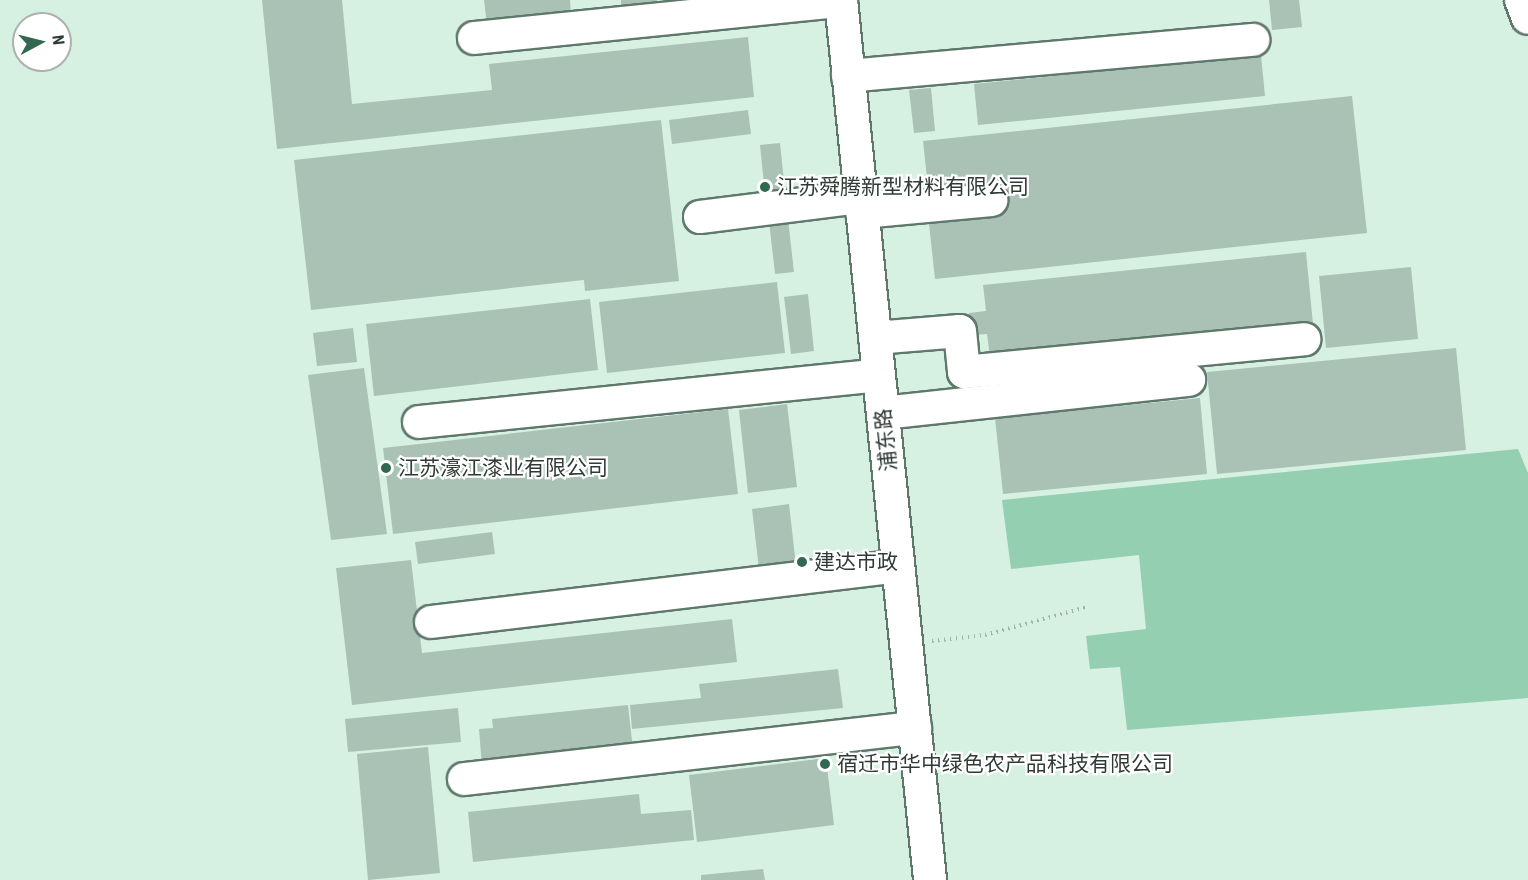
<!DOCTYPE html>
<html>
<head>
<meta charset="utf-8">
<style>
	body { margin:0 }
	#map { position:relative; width:1528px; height:880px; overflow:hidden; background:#d6f0e2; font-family:"Roboto Condensed","Noto Sans SC",sans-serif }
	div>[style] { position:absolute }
	.green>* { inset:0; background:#94cfb2 }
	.building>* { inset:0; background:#a9c2b5 }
	.path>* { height:4px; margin-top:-2px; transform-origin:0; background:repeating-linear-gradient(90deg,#a1b6ab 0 1.5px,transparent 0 6px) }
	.roads { filter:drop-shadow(2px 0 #60786c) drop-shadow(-2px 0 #60786c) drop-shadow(0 2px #60786c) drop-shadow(0 -2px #60786c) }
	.minor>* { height:32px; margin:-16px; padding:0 16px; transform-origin:16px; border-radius:16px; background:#fff }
	.dots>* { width:16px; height:16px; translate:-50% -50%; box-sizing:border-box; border:3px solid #fff; border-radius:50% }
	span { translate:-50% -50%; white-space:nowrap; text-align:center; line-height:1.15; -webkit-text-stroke:4.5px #fff; paint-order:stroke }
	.poi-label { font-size:21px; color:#313b36 }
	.left { translate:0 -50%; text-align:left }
	.street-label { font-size:21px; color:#313b36 }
	.north { position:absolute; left:12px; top:12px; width:60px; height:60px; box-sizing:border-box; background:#fff; border:2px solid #adb1af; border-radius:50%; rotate:83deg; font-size:16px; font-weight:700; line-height:24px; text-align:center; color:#313b36 }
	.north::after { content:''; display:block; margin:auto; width:21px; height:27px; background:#316950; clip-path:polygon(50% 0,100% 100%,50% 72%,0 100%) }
</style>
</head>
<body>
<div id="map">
	<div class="green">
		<i style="clip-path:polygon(1518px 449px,1528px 473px,1528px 698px,1127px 730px,1120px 667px,1090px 669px,1086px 636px,1146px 629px,1139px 555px,1011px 569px,1002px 500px)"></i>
	</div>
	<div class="building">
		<i style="clip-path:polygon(262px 0,342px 0,352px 104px,492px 90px,489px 64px,748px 37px,754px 97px,277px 149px)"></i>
		<i style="clip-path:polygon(484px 0,570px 0,571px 17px,487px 25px)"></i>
		<i style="clip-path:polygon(621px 0,657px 0,657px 2px,621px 6px)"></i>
		<i style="clip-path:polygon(1269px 0,1299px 0,1302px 27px,1272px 30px)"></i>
		<i style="clip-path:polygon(1261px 55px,1265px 96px,978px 125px,974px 84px)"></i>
		<i style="clip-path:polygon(931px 88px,935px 131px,914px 133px,909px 90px)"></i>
		<i style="clip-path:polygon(1352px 96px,1367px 233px,935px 279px,929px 224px,999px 217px,996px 189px,929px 196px,923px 141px)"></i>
		<i style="clip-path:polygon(748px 110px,751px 134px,672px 144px,669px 120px)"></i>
		<i style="clip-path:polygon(661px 120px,679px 281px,585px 291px,584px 280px,311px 310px,294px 160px)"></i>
		<i style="clip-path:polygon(780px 143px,785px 191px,765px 194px,760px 145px)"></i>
		<i style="clip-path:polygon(788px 219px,794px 272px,775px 274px,769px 221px)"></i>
		<i style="clip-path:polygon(1306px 252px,1313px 324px,990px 357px,987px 334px,971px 335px,969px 313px,986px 311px,983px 285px)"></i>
		<i style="clip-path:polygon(1411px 267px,1418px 339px,1326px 348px,1319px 276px)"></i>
		<i style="clip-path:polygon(777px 282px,785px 353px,607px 373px,599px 302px)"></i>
		<i style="clip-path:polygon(808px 294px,814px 351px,791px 354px,784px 297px)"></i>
		<i style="clip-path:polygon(590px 299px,598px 370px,374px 396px,366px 324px)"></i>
		<i style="clip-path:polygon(353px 328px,357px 362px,317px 366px,313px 333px)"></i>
		<i style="clip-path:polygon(1456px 348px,1466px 450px,1217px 474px,1207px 372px)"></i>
		<i style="clip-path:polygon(364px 368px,387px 534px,331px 540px,308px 375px)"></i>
		<i style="clip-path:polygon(1200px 398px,1207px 474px,1003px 494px,995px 418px)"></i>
		<i style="clip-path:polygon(787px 404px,797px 487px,748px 493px,739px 410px)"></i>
		<i style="clip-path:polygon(728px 409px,738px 494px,393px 534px,383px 448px)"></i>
		<i style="clip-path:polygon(789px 504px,796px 565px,759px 569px,752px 509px)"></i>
		<i style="clip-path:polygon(492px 532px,495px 554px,418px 564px,415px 542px)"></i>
		<i style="clip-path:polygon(411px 560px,422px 653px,732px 619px,737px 662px,352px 705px,336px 568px)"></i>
		<i style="clip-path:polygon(838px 669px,843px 708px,632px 729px,630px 705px,701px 698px,699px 684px)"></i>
		<i style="clip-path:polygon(628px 705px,633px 750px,482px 766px,479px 729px,493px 728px,492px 719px)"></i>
		<i style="clip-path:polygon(458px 708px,461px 742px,348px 752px,345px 719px)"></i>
		<i style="clip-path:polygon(428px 747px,440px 873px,368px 880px,357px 754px)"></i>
		<i style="clip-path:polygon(826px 758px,834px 825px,697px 842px,689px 775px)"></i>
		<i style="clip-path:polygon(639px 794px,641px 814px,691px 810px,694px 840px,473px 862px,468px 812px)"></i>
		<i style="clip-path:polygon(763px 869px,765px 880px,701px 880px,701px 875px)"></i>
	</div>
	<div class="path">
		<i style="left:932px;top:641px;width:53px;rotate:-6.5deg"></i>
		<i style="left:985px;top:635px;width:106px;rotate:-15.4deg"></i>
	</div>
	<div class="roads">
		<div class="minor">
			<i style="left:841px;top:0;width:884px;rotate:84.22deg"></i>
			<i style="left:1521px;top:0;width:19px;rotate:69deg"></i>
			<i style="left:474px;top:38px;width:369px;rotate:-5.8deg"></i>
			<i style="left:848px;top:76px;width:407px;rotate:-5.1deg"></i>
			<i style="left:862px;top:212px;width:130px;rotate:-5.3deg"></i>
			<i style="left:700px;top:217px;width:162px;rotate:-7.1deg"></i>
			<i style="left:875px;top:338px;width:85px;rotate:-4.7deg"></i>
			<i style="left:960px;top:331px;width:41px;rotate:84.4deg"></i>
			<i style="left:964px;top:372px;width:342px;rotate:-5.5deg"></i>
			<i style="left:883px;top:413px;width:308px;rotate:-6.2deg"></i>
			<i style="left:419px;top:422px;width:462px;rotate:-5.8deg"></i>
			<i style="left:431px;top:622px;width:470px;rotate:-6.8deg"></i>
			<i style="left:464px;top:779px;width:454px;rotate:-6.5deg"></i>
		</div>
	</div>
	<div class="dots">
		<i style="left:765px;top:187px;background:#316950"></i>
		<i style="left:386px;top:468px;background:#316950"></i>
		<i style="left:802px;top:562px;background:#316950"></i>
		<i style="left:825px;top:764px;background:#316950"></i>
	</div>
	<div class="poi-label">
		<span class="left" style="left:777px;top:187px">江苏舜腾新型材料有限公司</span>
		<span class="left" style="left:398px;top:468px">江苏濠江漆业有限公司</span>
		<span class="left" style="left:814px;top:562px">建达市政</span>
		<span class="left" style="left:837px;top:764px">宿迁市华中绿色农产品科技有限公司</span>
	</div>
	<div class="street-label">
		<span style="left:886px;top:440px;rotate:-96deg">浦东路</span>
	</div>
	<div class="north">N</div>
</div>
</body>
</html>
